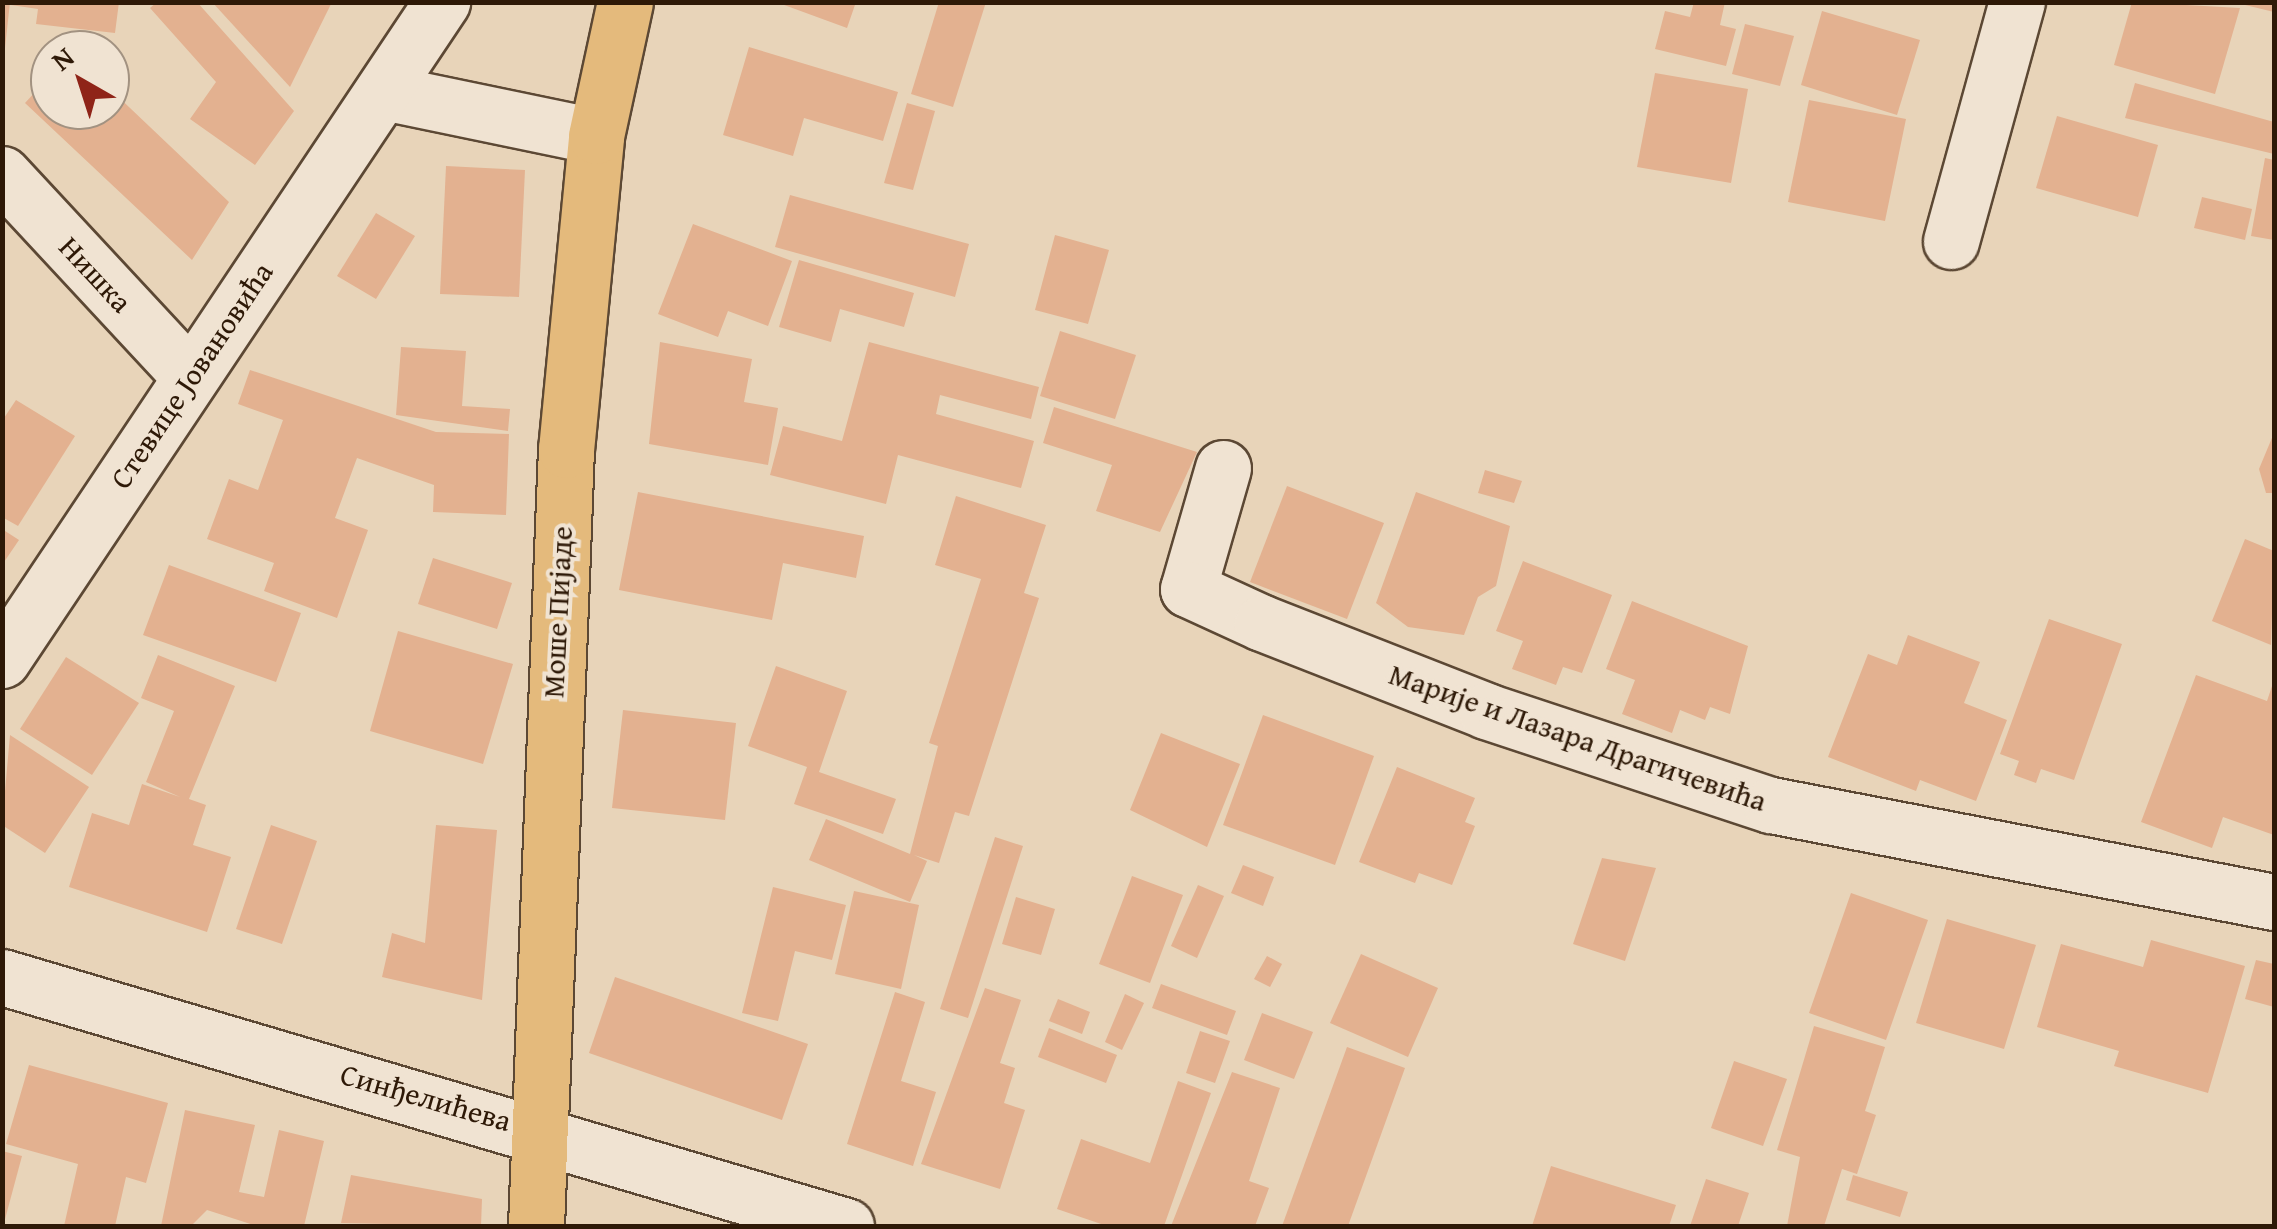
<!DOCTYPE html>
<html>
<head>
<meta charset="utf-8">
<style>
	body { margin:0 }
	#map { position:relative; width:2277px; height:1229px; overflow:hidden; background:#e8d4b9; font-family:"Gentium Book Plus",serif }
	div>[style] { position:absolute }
	.building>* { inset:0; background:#e3b190 }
	.roads { filter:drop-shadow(2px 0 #5c4834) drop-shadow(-2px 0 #5c4834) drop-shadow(0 2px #5c4834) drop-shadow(0 -2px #5c4834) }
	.minor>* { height:55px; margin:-27.5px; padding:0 27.5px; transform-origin:27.5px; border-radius:27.5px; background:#f0e3d2 }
	.major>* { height:55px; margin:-27.5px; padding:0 27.5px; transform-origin:27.5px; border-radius:27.5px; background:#e4ba7c }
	span { translate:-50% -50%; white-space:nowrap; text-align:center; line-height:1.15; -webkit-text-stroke:8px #f0e3d2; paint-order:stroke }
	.street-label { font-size:30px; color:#2e1907 }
	.frame { position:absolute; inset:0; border:5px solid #2e1907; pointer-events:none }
	.north { position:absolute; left:30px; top:30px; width:100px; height:100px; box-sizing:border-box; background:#f0e3d2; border:2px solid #a29281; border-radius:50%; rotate:321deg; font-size:28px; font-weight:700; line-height:40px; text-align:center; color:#2e1907 }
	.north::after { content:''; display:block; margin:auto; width:35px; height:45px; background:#8f2418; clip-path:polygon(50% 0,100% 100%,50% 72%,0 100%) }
</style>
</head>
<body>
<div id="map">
	<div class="building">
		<i style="clip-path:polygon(2px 2px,10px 2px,5px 48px,2px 48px)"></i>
		<i style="clip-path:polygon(119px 2px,115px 33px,36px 24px,38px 9px,11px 5px)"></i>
		<i style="clip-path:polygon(157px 2px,197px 2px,294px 111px,255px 165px,190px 119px,216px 82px,150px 8px)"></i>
		<i style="clip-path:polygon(212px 2px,332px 2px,290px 87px)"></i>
		<i style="clip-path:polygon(776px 2px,856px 2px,847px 28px)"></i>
		<i style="clip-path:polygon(939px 2px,986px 2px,953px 107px,911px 94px)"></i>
		<i style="clip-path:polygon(1694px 2px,1725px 2px,1720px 25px,1736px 29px,1726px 66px,1655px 49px,1665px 11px,1690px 17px)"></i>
		<i style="clip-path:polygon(2132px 2px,2240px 8px,2215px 94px,2114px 65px)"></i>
		<i style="clip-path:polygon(2241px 2px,2274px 2px,2274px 12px,2241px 4px)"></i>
		<i style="clip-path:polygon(1822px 11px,1920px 40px,1897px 115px,1801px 85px)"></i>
		<i style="clip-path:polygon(1745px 24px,1794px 36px,1780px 86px,1732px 74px)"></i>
		<i style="clip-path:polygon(749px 47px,898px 92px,883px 141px,804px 118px,793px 156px,723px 135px)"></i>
		<i style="clip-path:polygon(1655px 73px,1748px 89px,1731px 183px,1637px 167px)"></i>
		<i style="clip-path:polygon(50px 76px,50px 110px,110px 110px,110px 89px,229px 202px,192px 260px,25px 103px)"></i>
		<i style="clip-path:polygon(2135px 83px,2274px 122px,2274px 154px,2125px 118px)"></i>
		<i style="clip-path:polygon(1809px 100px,1906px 119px,1885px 221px,1788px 202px)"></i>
		<i style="clip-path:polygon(907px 103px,935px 111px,913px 190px,884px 183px)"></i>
		<i style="clip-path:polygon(2057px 116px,2158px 145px,2138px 217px,2036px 188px)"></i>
		<i style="clip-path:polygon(2265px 158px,2274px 160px,2274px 240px,2251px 236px)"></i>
		<i style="clip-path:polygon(446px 166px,525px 170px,519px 297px,440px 294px)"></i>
		<i style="clip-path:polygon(790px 195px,969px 244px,955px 297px,775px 247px)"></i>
		<i style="clip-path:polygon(2202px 197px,2252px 209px,2245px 240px,2194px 228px)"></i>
		<i style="clip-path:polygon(376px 213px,415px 236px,376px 299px,337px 276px)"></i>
		<i style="clip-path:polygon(693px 224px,792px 261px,768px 326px,728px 311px,718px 337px,658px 314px)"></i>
		<i style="clip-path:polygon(1055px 235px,1109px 250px,1088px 324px,1035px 310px)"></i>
		<i style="clip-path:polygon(799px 260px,914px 293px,904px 327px,840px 309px,831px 342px,779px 327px)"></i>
		<i style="clip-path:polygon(1060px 331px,1136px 355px,1115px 419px,1040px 396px)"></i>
		<i style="clip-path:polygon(660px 342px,752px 359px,744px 402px,778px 408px,768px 465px,649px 444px)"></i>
		<i style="clip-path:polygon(869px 342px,1039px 387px,1031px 419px,940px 395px,936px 414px,1034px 441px,1021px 488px,898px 455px,886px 504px,770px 475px,783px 426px,842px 441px)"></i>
		<i style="clip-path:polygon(401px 347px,466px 351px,462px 406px,510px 409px,508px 431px,396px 415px)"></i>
		<i style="clip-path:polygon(250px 370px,436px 432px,509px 434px,506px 515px,433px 512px,434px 485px,357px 458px,335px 518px,368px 530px,337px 618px,264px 591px,274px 563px,207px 539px,229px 479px,258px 490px,283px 420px,238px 404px)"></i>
		<i style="clip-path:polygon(16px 400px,75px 436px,18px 526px,2px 517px,2px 421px)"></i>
		<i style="clip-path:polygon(1054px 407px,1197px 452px,1160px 532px,1096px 511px,1112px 465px,1043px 443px)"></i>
		<i style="clip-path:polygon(2274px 433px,2274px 493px,2266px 493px,2259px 469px)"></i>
		<i style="clip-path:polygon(1485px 470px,1522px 481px,1514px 503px,1478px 493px)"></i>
		<i style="clip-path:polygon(1287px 486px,1384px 523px,1347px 619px,1250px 582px)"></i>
		<i style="clip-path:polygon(638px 492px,864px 536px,856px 578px,783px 563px,772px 620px,619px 590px)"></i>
		<i style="clip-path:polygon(1416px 492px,1510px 526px,1496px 586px,1478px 597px,1464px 635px,1408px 627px,1376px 603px)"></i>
		<i style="clip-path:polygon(956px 496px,1046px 525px,1024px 593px,1039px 598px,969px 816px,955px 812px,939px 863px,914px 855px,927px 861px,910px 902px,809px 860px,826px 819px,910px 854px,938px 746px,929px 743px,981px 579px,935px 565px)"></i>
		<i style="clip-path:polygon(2px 529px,19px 540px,2px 565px)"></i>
		<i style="clip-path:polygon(2245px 539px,2274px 551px,2271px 645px,2212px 621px)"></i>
		<i style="clip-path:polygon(433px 558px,512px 583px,497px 629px,418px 604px)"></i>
		<i style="clip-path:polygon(1523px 561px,1612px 595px,1582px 673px,1563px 667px,1556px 685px,1512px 669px,1523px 641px,1496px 631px)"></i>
		<i style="clip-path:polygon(169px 565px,301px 613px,276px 682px,143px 635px)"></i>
		<i style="clip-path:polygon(1632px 601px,1748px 646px,1730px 714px,1710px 707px,1705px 720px,1680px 710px,1672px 733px,1622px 714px,1635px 680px,1606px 669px)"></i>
		<i style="clip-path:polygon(2049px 619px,2122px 644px,2074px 780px,2041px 769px,2036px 783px,2014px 775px,2019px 761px,2000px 754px)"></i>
		<i style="clip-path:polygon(398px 631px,513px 664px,483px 764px,370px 731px)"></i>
		<i style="clip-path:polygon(1908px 635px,1980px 662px,1964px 703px,2007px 720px,1976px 801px,1920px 780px,1916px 791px,1828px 757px,1868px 654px,1897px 665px)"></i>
		<i style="clip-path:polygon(158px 655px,235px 686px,189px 799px,206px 805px,193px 845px,231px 857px,207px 932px,69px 887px,92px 813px,129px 825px,142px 784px,180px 797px,146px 782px,174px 711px,141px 698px)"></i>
		<i style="clip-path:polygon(66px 657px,139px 703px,92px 775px,20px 729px)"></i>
		<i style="clip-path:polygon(776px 666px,847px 691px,819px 772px,896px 799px,883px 834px,794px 804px,807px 767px,748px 746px)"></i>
		<i style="clip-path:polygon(2196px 675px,2267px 701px,2274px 680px,2274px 835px,2223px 817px,2212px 848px,2141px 822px)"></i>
		<i style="clip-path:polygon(623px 710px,736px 723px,725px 820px,612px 808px)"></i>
		<i style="clip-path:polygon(1263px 715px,1374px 756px,1335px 865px,1223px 825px)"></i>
		<i style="clip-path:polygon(1161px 733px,1240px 764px,1207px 847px,1130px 810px)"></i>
		<i style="clip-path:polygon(10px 735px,89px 787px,45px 853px,2px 825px)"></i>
		<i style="clip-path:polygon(1397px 767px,1475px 798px,1465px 822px,1475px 826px,1452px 885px,1419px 873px,1415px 883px,1359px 862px)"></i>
		<i style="clip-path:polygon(271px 825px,317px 841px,282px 944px,236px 929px)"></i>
		<i style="clip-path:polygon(436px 825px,497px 830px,482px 1000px,382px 977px,392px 933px,425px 943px)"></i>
		<i style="clip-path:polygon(995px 837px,1023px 846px,968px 1018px,940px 1009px)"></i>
		<i style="clip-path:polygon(1602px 858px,1656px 868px,1625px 961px,1573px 944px)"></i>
		<i style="clip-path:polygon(1243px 865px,1274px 877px,1263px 906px,1231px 893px)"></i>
		<i style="clip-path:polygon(1132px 876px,1183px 895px,1150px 983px,1099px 964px)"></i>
		<i style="clip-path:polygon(1198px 885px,1224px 896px,1197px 958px,1171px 946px)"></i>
		<i style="clip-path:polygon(773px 887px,846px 905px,832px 960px,795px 951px,778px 1021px,742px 1013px)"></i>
		<i style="clip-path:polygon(854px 891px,919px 905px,901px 989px,835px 974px)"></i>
		<i style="clip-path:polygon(1851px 893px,1928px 920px,1886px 1040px,1809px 1013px)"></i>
		<i style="clip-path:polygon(1016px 897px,1055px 909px,1041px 955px,1002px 944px)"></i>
		<i style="clip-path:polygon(1947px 919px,2036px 945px,2004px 1049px,1916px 1023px)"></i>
		<i style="clip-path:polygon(2151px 940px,2245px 966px,2208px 1093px,2114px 1066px,2119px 1051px,2037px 1027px,2061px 944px,2143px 967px)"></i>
		<i style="clip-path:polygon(1361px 954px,1438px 988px,1408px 1057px,1330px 1023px)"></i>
		<i style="clip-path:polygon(1267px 956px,1282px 964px,1270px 987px,1254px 979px)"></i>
		<i style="clip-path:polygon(2256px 960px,2274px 964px,2274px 1007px,2245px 999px)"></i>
		<i style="clip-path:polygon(615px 977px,808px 1044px,782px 1120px,589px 1053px)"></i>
		<i style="clip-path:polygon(1161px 984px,1236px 1011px,1227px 1035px,1152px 1008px)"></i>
		<i style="clip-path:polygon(985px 988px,1021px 1000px,1000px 1063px,1015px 1068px,1004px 1103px,1025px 1110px,1000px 1189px,921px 1164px)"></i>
		<i style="clip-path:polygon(895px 992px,925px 1002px,901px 1081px,936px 1092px,913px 1166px,847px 1144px)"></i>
		<i style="clip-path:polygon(1125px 994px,1144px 1003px,1122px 1050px,1105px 1042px)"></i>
		<i style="clip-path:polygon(1058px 999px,1090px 1012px,1082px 1034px,1049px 1021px)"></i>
		<i style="clip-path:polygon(1262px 1013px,1313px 1032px,1294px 1079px,1244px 1060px)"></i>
		<i style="clip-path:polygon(1814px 1026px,1885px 1047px,1865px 1111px,1876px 1115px,1857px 1174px,1842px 1169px,1824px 1226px,1787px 1226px,1800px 1157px,1777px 1150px)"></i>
		<i style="clip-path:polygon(1049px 1028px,1117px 1055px,1106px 1083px,1038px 1057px)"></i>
		<i style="clip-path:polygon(1200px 1031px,1230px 1041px,1215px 1083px,1186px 1073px)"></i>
		<i style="clip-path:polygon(1347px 1047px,1405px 1068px,1348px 1226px,1282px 1226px)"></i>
		<i style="clip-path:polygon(1734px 1061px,1787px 1079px,1763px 1146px,1711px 1128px)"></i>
		<i style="clip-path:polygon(29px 1065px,168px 1103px,146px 1183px,126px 1177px,115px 1226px,64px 1226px,78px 1164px,6px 1144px)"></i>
		<i style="clip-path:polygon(1232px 1072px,1280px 1088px,1249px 1181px,1269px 1188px,1255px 1226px,1171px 1226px)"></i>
		<i style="clip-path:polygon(1178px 1081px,1211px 1093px,1164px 1226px,1107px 1226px,1057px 1209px,1081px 1139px,1150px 1163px)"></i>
		<i style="clip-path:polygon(185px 1110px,255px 1125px,239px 1192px,264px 1197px,279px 1130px,324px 1141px,304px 1226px,257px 1226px,207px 1210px,191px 1226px,161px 1226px)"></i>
		<i style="clip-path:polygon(2px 1151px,22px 1156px,4px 1223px,2px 1223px)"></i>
		<i style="clip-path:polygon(1551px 1166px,1676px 1205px,1669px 1226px,1532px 1226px)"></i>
		<i style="clip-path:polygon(351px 1175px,482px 1199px,481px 1226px,341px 1223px)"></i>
		<i style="clip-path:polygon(1853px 1175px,1908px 1192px,1900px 1217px,1846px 1200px)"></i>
		<i style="clip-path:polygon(1706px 1179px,1749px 1193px,1738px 1226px,1690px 1226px)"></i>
	</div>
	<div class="roads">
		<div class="minor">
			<i style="left:383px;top:92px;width:217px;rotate:11.7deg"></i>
			<i style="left:2px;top:174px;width:275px;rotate:47.1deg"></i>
			<i style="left:1951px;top:241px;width:248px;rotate:-74.6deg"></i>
			<i style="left:1223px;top:468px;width:126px;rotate:106.1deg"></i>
			<i style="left:1188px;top:589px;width:81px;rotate:24.7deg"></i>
			<i style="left:1262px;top:623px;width:241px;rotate:21.4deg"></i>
			<i style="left:1486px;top:711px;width:300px;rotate:18.3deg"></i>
			<i style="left:1771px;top:805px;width:512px;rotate:10.92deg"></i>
			<i style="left:2px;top:660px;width:792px;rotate:-56.23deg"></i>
			<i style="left:2px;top:977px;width:880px;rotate:16.44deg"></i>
		</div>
		<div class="major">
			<i style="left:536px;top:1226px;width:777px;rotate:-87.79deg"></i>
			<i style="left:566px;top:450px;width:315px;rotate:-84.5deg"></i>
			<i style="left:596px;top:136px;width:137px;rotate:-77.8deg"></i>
		</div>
	</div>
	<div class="street-label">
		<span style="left:96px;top:274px;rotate:47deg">Нишка</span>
		<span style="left:191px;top:375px;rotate:-56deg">Стевице Јовановића</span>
		<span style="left:557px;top:612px;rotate:-87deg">Моше Пијаде</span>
		<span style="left:1578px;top:737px;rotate:19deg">Марије и Лазара Драгичевића</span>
		<span style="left:426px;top:1097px;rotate:16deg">Синђелићева</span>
	</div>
	<div class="frame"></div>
	<div class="north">N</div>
</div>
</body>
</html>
